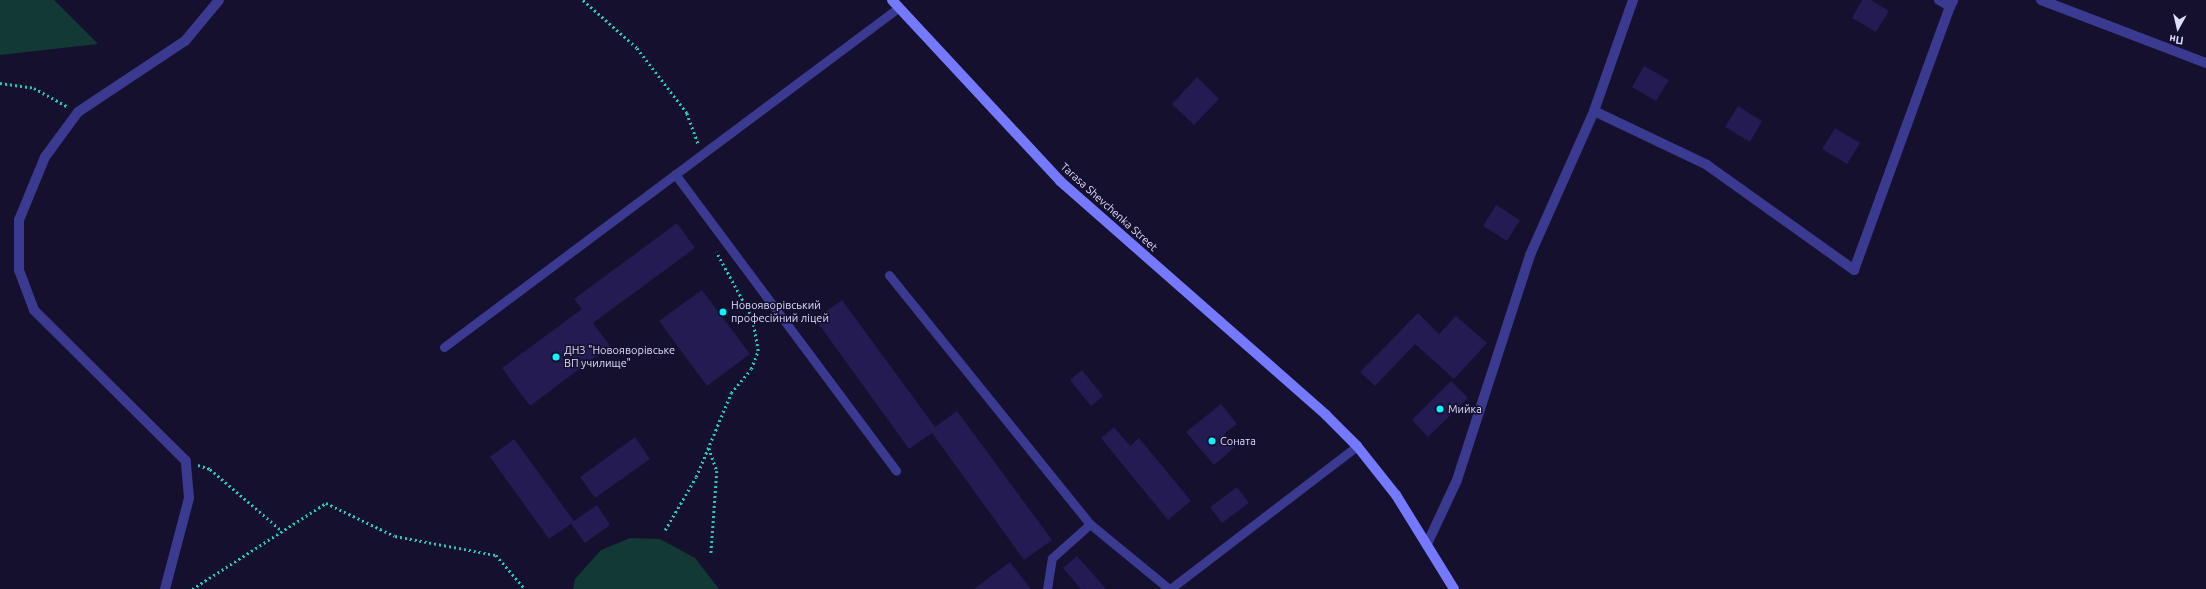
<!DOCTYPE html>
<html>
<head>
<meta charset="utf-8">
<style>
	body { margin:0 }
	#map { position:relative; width:2206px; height:589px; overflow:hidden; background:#14102e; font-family:Ubuntu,sans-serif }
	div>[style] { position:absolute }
	.green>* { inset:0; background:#133935 }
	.building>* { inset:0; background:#231b51 }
	.path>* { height:2.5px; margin-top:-1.25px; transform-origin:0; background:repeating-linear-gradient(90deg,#29c7b5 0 2px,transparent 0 5px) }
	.lane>* { height:9px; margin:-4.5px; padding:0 4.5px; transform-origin:4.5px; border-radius:4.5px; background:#393a90 }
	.street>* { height:10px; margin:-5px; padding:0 5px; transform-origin:5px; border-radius:5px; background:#393a90 }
	.secondary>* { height:10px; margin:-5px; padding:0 5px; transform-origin:5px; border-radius:5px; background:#7579ff }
	.dots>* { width:11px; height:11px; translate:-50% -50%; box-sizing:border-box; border:2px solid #14102e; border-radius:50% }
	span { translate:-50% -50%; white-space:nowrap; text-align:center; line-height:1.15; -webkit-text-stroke:3px #14102e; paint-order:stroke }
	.street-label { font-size:11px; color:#dfdeff }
	.poi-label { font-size:11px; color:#dfdeff }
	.left { translate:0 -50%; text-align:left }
	.north { position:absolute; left:2158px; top:8px; width:40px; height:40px; -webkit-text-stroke:3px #14102e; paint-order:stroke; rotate:188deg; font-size:11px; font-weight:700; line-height:16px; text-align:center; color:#dfdeff }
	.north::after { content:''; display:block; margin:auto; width:14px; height:18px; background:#dfdeff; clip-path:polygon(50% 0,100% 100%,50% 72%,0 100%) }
</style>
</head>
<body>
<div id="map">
	<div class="green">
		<i style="clip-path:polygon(0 0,54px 0,98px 44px,0 55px)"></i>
		<i style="clip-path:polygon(630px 538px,660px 539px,695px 558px,719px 589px,573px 589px,575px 579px,601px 550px)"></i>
	</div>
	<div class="building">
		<i style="clip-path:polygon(1862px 0,1871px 0,1889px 11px,1876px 32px,1852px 18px)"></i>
		<i style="clip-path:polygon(1644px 66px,1669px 80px,1656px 101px,1632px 87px)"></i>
		<i style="clip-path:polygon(1197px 77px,1219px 99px,1194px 125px,1172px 104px)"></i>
		<i style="clip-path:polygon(1738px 106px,1762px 121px,1750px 142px,1725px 127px)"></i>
		<i style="clip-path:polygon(1835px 128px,1860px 143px,1847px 164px,1822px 149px)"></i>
		<i style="clip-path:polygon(1496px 205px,1520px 220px,1507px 241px,1483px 226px)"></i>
		<i style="clip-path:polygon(677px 223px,695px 248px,593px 323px,610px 346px,530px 406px,502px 368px,582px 309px,574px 299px)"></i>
		<i style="clip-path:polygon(702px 290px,750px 354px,707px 386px,659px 321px)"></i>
		<i style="clip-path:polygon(842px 300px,935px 427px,957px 411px,1052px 540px,1024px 560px,932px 433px,909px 449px,815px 319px)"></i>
		<i style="clip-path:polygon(1418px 313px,1439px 334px,1456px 316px,1487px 343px,1454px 379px,1415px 344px,1375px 386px,1360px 372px)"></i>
		<i style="clip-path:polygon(1082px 370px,1103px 396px,1091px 406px,1070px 380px)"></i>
		<i style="clip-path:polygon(1451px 381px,1468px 398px,1428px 437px,1412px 420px)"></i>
		<i style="clip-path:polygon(1221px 404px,1237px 424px,1224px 434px,1235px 447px,1214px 465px,1186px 432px)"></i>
		<i style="clip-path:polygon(1114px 427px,1130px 446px,1139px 438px,1191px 501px,1168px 520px,1101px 438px)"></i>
		<i style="clip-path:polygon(635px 437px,650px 459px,595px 498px,580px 477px)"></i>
		<i style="clip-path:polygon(514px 439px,574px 521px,597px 505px,610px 525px,585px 543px,571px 524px,549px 539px,490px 457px)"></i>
		<i style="clip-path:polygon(1237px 487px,1249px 503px,1222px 523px,1210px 507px)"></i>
		<i style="clip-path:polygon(1077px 556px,1106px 589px,1081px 589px,1063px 568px)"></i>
		<i style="clip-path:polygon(1010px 562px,1031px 589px,974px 589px)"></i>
	</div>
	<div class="path">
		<i style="left:583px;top:0;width:72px;rotate:41.6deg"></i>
		<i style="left:637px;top:48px;width:82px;rotate:52.4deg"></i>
		<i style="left:687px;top:113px;width:33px;rotate:70deg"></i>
		<i style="left:0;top:83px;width:34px;rotate:8deg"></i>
		<i style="left:34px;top:88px;width:38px;rotate:29deg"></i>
		<i style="left:709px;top:448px;width:24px;rotate:71deg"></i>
		<i style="left:717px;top:471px;width:84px;rotate:94.1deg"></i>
		<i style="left:198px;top:465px;width:13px;rotate:18deg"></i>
		<i style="left:210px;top:469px;width:95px;rotate:40.7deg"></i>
		<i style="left:665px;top:530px;width:61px;rotate:-59.7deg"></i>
		<i style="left:696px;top:477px;width:91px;rotate:-67.4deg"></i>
		<i style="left:731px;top:393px;width:31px;rotate:-50deg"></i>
		<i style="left:751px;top:369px;width:19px;rotate:-69deg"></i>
		<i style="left:758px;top:351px;width:34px;rotate:-100deg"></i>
		<i style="left:752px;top:318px;width:75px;rotate:-118.6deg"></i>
		<i style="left:192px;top:589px;width:159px;rotate:-32.7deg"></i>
		<i style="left:326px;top:503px;width:76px;rotate:25.6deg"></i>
		<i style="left:395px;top:536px;width:103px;rotate:10.7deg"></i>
		<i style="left:496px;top:555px;width:45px;rotate:49.5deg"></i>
	</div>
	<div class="lane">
		<i style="left:675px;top:174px;width:370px;rotate:53.3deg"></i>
		<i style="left:889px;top:275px;width:320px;rotate:51.1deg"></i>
		<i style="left:1090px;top:524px;width:102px;rotate:39.4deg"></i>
		<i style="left:444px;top:347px;width:567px;rotate:-36.75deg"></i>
		<i style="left:1047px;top:589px;width:31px;rotate:-81deg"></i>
		<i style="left:1052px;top:558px;width:51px;rotate:-41.8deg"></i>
		<i style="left:1170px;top:589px;width:235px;rotate:-37.4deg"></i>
	</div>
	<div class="street">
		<i style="left:1939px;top:0;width:13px;rotate:29deg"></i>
		<i style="left:1950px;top:6px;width:6px;rotate:-59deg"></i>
		<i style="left:2041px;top:0;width:177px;rotate:20.9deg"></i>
		<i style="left:1594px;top:111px;width:125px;rotate:25.5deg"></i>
		<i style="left:1707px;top:165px;width:181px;rotate:35.5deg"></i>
		<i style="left:1854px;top:270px;width:281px;rotate:-70deg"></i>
		<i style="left:1428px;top:542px;width:68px;rotate:-64.9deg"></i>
		<i style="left:1457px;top:480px;width:237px;rotate:-72deg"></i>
		<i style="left:1530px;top:255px;width:158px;rotate:-66deg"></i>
		<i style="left:1594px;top:111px;width:118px;rotate:-70.6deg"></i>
		<i style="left:165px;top:589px;width:94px;rotate:-75.2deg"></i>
		<i style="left:189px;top:498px;width:37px;rotate:-95deg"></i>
		<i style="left:186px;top:461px;width:214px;rotate:-135.2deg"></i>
		<i style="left:34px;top:310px;width:43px;rotate:-110.6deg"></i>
		<i style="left:19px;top:270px;width:50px;rotate:-90deg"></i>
		<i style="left:19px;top:220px;width:68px;rotate:-67.6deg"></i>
		<i style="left:45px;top:157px;width:56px;rotate:-53.7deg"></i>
		<i style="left:78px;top:112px;width:128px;rotate:-33.6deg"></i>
		<i style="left:185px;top:41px;width:53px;rotate:-50.3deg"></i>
	</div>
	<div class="secondary">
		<i style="left:892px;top:0;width:247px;rotate:47.1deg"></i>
		<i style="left:1060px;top:181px;width:354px;rotate:41.3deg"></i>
		<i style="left:1326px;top:415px;width:44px;rotate:45deg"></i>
		<i style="left:1357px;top:446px;width:63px;rotate:51.5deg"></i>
		<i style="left:1396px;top:495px;width:110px;rotate:58.3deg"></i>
	</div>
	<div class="dots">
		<i style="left:723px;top:312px;background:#0af4ff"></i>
		<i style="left:556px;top:357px;background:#0af4ff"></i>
		<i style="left:1440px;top:409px;background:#0af4ff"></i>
		<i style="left:1212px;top:441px;background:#0af4ff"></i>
	</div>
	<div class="street-label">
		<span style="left:1109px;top:207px;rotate:42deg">Tarasa Shevchenka Street</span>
	</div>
	<div class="poi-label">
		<span class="left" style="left:731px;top:312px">Новояворівський<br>професійний ліцей</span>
		<span class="left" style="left:564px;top:357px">ДНЗ "Новояворівське<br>ВП училище"</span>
		<span class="left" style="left:1448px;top:409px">Мийка</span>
		<span class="left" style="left:1220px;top:441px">Соната</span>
	</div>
	<div class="north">Пн</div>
</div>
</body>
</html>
